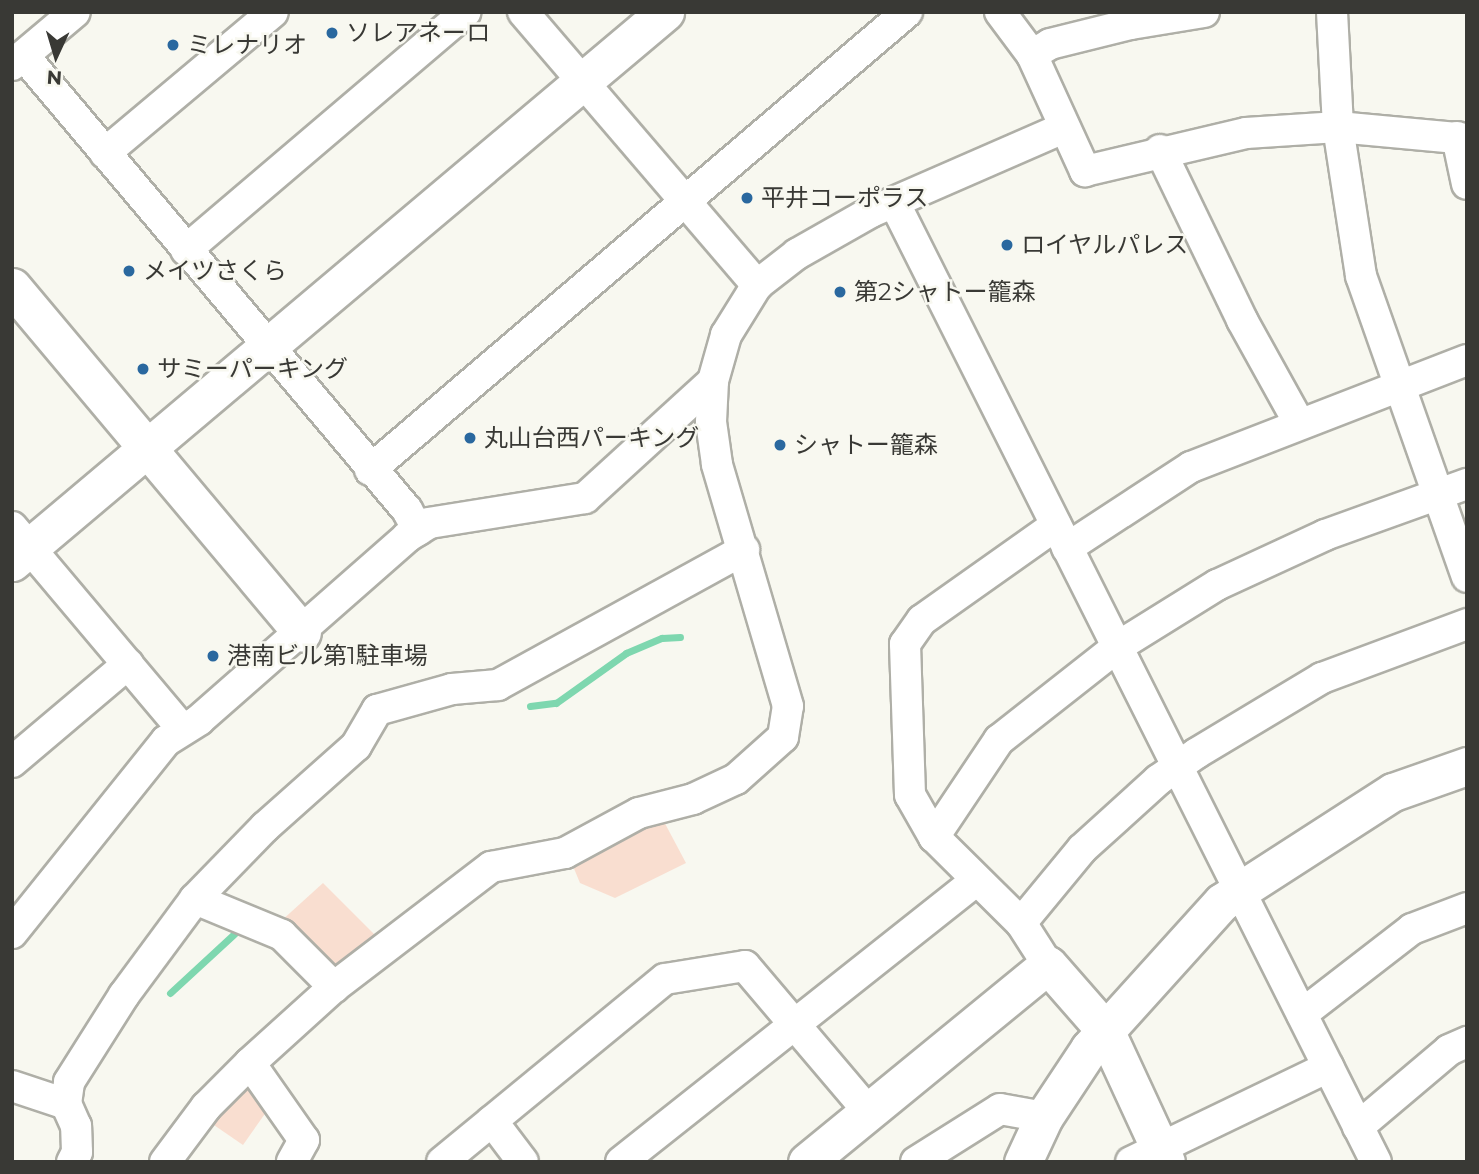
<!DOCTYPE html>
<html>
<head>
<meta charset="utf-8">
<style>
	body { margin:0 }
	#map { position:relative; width:1479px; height:1174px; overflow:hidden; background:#f8f8f0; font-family:Montserrat,"Noto Sans JP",sans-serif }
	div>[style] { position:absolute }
	.green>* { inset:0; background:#f9ded0 }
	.stream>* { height:7px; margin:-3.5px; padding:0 3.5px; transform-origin:3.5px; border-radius:3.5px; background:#7ed7af }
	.roads { filter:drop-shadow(2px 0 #afafa7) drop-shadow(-2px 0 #afafa7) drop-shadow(0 2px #afafa7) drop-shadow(0 -2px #afafa7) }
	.minor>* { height:30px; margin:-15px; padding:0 15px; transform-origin:15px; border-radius:15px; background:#fff }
	.tertiary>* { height:37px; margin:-18.5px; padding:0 18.5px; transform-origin:18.5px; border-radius:18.5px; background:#fff }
	.dots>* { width:19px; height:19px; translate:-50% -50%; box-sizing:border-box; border:4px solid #f8f8f0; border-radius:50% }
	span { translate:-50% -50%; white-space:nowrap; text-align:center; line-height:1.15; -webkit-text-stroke:5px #f8f8f0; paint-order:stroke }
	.poi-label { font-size:24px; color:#393935 }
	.left { translate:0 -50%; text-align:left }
	.frame { position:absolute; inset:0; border:14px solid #393935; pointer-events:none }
	.north { position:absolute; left:21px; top:21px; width:70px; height:70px; -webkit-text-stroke:5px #f8f8f0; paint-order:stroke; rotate:184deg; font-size:19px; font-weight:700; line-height:28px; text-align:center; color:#393935 }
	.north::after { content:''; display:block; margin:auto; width:24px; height:32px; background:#393935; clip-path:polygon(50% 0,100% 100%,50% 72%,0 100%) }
</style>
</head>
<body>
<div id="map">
	<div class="green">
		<i style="clip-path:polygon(661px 816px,686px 863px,615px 898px,580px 883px,570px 859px)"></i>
		<i style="clip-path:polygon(323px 883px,379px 939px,334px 974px,280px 922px)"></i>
		<i style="clip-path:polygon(249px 1075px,269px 1108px,243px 1145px,211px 1123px)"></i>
	</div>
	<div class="stream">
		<i style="left:530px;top:706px;width:26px;rotate:-7deg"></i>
		<i style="left:556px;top:703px;width:86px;rotate:-35.5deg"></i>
		<i style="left:626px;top:653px;width:39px;rotate:-23deg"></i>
		<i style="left:662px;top:638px;width:18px;rotate:-3deg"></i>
		<i style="left:170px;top:993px;width:88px;rotate:-42.7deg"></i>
	</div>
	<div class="roads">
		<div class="minor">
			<i style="left:523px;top:12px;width:360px;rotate:49.4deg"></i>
			<i style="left:1000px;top:12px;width:54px;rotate:53.3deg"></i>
			<i style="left:1032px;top:55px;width:128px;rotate:65.4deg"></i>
			<i style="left:1085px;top:171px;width:165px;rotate:-13.3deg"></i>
			<i style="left:1246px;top:133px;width:92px;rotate:-3.7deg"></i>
			<i style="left:1338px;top:127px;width:130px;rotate:5.3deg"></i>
			<i style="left:1332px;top:12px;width:115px;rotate:87deg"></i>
			<i style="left:1338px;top:127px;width:151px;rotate:81.2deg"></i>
			<i style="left:1361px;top:276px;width:319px;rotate:70.6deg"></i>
			<i style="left:1032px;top:55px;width:21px;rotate:-31deg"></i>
			<i style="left:1050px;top:44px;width:83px;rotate:-13.9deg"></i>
			<i style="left:1131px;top:24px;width:74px;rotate:-9.3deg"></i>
			<i style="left:24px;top:56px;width:594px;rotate:49.85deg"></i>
			<i style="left:407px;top:510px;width:23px;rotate:61deg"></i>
			<i style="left:12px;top:65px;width:82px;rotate:-40.1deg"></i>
			<i style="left:1457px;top:137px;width:48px;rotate:78deg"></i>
			<i style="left:1160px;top:150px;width:189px;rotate:64.2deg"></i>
			<i style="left:1242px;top:320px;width:118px;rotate:61deg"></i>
			<i style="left:105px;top:153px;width:219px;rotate:-40deg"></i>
			<i style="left:894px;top:202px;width:1074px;rotate:63.34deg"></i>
			<i style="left:186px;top:250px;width:367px;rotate:-40.4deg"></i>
			<i style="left:370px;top:470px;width:706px;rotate:-40.46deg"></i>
			<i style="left:12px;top:527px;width:265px;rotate:49.9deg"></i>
			<i style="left:1067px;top:548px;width:148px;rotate:-33.2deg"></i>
			<i style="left:1191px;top:467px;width:296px;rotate:-21.2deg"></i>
			<i style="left:12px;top:762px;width:152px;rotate:-40.2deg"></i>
			<i style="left:934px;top:837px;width:117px;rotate:-56.2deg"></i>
			<i style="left:999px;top:740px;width:150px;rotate:-38.2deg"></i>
			<i style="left:1117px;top:647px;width:118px;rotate:-31.8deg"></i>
			<i style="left:1217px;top:585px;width:119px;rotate:-24.8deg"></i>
			<i style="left:1325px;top:535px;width:151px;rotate:-19.8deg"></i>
			<i style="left:195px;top:899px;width:94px;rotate:22.5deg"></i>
			<i style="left:282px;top:935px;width:74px;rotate:45deg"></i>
			<i style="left:1021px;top:923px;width:96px;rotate:-50.5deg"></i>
			<i style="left:1082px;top:849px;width:103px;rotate:-42.2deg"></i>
			<i style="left:1158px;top:780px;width:47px;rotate:-34.7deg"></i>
			<i style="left:1197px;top:753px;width:146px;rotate:-31deg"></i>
			<i style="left:1322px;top:678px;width:155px;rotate:-20.4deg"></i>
			<i style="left:12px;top:933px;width:246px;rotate:-51.3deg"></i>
			<i style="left:166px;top:741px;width:39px;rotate:-32deg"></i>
			<i style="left:199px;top:720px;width:277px;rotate:-41.3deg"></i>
			<i style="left:407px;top:537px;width:26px;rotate:-32deg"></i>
			<i style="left:429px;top:523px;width:158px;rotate:-9.1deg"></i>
			<i style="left:585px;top:498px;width:173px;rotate:-42.4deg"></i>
			<i style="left:1048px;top:965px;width:50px;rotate:-122.7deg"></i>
			<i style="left:1021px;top:923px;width:122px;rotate:-135.3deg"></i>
			<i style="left:934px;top:837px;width:48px;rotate:-119.7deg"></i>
			<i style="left:910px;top:795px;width:151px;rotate:-91.9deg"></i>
			<i style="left:905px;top:644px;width:29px;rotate:-55deg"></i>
			<i style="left:922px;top:620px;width:164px;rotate:-35.3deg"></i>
			<i style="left:1302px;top:1014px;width:139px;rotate:-37.7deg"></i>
			<i style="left:1412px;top:929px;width:59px;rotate:-20.9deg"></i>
			<i style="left:250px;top:1063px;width:94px;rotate:55deg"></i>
			<i style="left:304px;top:1140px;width:25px;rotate:119deg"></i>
			<i style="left:12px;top:1086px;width:57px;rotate:18.4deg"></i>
			<i style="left:492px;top:1121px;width:51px;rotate:52.9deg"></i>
			<i style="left:1358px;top:1127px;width:119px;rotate:-40.2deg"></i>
			<i style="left:1449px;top:1050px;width:20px;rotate:-24deg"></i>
			<i style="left:72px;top:1162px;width:11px;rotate:-63deg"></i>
			<i style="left:77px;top:1152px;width:26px;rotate:-92deg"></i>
			<i style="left:76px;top:1126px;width:24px;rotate:-114deg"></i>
			<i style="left:66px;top:1104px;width:22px;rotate:-82deg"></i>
			<i style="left:69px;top:1082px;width:103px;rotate:-57.7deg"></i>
			<i style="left:124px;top:995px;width:119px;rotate:-53.5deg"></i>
			<i style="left:195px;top:899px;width:100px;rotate:-45.8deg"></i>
			<i style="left:265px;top:827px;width:122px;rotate:-41.7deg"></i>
			<i style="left:356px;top:746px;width:42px;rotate:-59.7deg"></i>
			<i style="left:377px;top:710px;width:78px;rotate:-15.6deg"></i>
			<i style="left:452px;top:689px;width:46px;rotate:-5deg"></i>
			<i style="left:498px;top:685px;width:281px;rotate:-28.8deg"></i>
			<i style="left:165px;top:1162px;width:69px;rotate:-53.3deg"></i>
			<i style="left:206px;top:1107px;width:62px;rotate:-45deg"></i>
			<i style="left:250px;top:1063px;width:113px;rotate:-42.1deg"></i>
			<i style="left:334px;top:987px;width:198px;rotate:-37.4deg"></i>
			<i style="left:491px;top:867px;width:75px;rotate:-10.7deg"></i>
			<i style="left:565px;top:853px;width:84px;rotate:-28.4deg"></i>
			<i style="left:639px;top:813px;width:56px;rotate:-14.5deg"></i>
			<i style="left:693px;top:799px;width:47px;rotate:-24.9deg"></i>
			<i style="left:736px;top:779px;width:63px;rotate:-41.8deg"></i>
			<i style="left:783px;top:737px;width:31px;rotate:-81deg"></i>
			<i style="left:788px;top:706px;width:252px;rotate:-106.4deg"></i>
			<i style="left:717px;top:464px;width:42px;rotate:-98.1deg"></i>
			<i style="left:711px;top:422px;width:41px;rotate:-87.2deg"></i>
			<i style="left:713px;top:381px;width:48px;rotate:-74.2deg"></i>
			<i style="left:726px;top:335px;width:59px;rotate:-58.2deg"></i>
			<i style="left:757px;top:285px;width:51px;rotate:-37.8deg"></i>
			<i style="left:797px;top:254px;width:85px;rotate:-29.6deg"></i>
			<i style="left:871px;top:212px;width:210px;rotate:-23.6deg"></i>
			<i style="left:442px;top:1162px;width:288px;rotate:-39.4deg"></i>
			<i style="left:665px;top:979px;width:81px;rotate:-9.2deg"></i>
			<i style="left:745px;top:966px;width:190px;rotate:49.7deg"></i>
			<i style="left:621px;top:1162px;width:452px;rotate:-38.4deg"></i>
			<i style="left:916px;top:1162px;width:99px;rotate:-32.2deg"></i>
			<i style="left:1000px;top:1109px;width:45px;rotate:10.3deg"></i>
			<i style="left:1131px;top:1162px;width:219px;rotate:-25.7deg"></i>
		</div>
		<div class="tertiary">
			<i style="left:12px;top:287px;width:451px;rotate:50deg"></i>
			<i style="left:12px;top:562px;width:854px;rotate:-40.11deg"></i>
			<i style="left:807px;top:1162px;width:311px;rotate:-39.3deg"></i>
			<i style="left:1048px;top:965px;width:86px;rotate:48.8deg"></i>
			<i style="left:1105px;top:1030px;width:145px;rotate:65.2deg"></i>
			<i style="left:1023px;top:1162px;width:50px;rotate:-65deg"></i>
			<i style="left:1044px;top:1117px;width:82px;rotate:-56.5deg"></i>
			<i style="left:1089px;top:1049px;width:198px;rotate:-47.9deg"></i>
			<i style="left:1222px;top:902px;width:203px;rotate:-32.8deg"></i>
			<i style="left:1393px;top:792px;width:78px;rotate:-19.4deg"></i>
		</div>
	</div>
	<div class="dots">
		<i style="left:332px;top:33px;background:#2a689f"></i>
		<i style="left:173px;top:45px;background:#2a689f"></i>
		<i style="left:747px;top:198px;background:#2a689f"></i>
		<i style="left:1007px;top:245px;background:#2a689f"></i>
		<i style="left:129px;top:271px;background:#2a689f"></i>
		<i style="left:840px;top:292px;background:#2a689f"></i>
		<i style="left:143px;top:369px;background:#2a689f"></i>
		<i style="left:470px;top:438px;background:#2a689f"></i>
		<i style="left:780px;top:445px;background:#2a689f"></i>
		<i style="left:213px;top:656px;background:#2a689f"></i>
	</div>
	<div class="poi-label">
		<span class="left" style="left:346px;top:33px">ソレアネーロ</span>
		<span class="left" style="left:187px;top:45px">ミレナリオ</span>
		<span class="left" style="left:761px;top:198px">平井コーポラス</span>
		<span class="left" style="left:1021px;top:245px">ロイヤルパレス</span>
		<span class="left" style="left:143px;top:271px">メイツさくら</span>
		<span class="left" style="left:854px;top:292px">第2シャトー籠森</span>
		<span class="left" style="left:157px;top:369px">サミーパーキング</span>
		<span class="left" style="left:484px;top:438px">丸山台西パーキング</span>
		<span class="left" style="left:794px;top:445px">シャトー籠森</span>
		<span class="left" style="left:227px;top:656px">港南ビル第1駐車場</span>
	</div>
	<div class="frame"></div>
	<div class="north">N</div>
</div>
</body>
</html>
